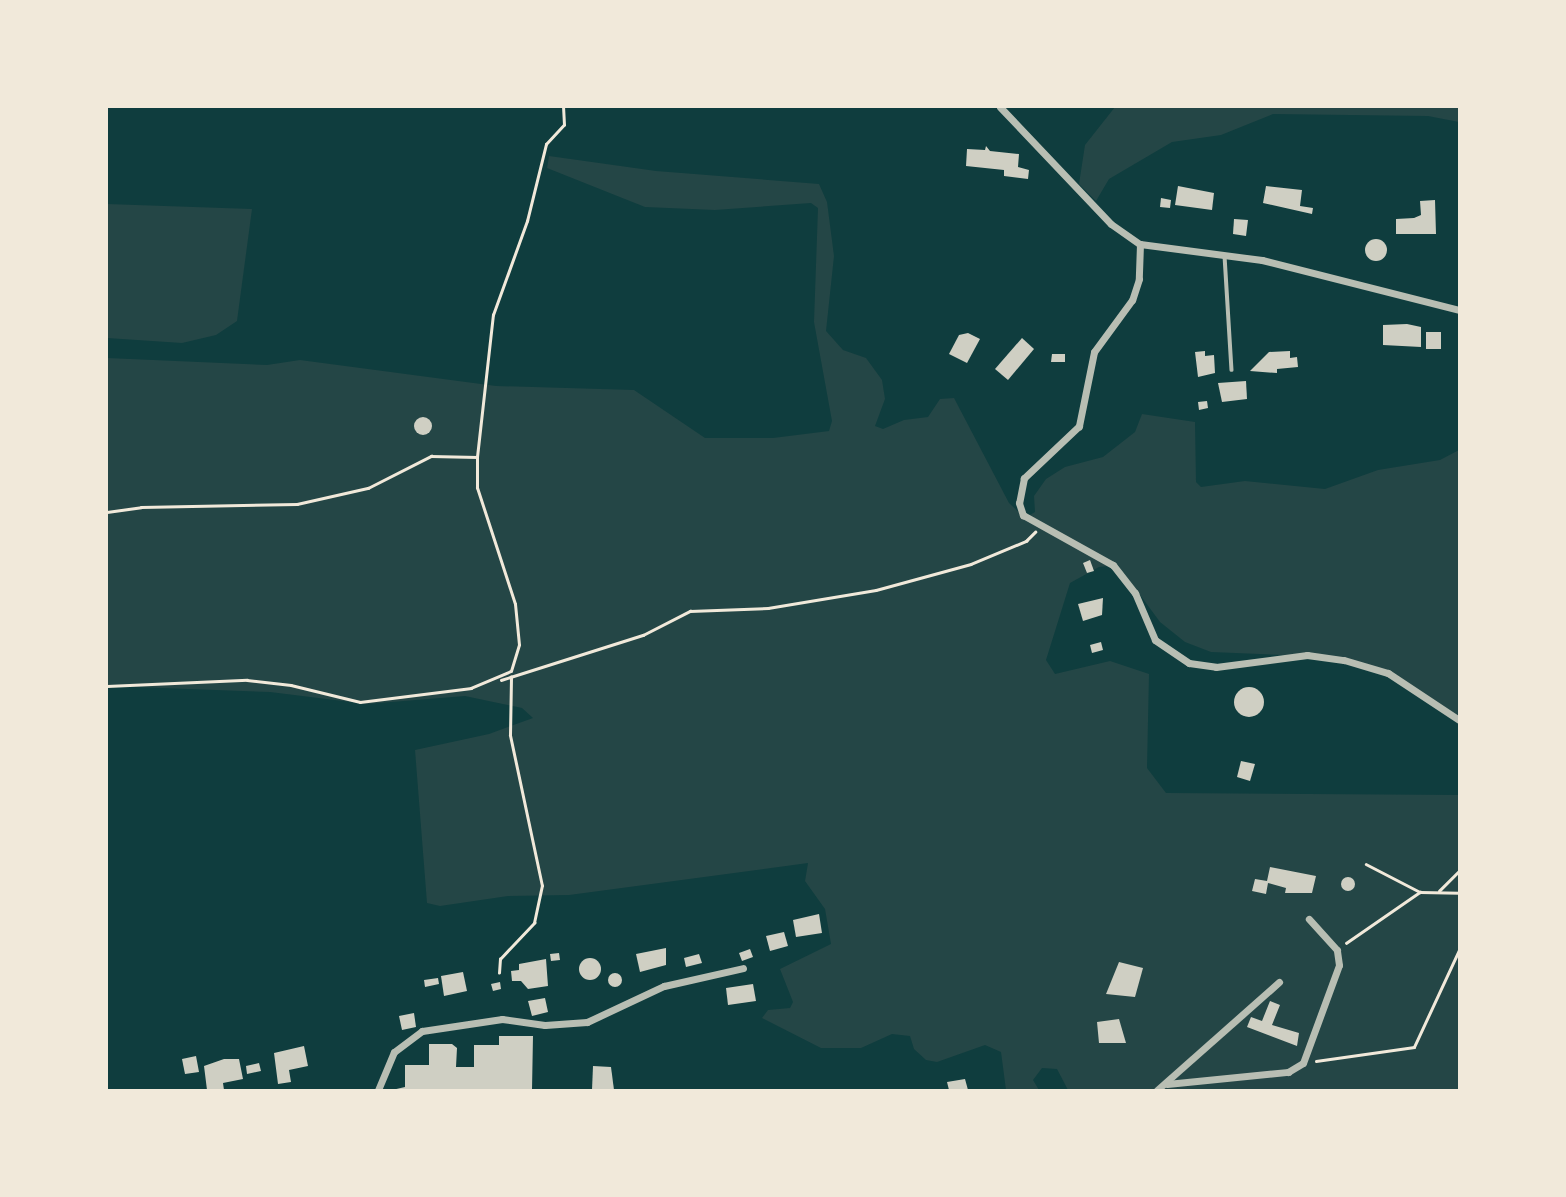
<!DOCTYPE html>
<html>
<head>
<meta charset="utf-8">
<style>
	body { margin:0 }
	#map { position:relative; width:1566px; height:1197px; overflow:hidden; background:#0f3d3e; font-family:"Roboto Serif",serif }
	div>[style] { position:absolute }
	.green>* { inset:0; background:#244646 }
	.building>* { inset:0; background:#cfcfc3 }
	.round { border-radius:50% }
	.path>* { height:2.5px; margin:-1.25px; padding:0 1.25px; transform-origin:1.25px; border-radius:1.25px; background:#f1e9da }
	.service>* { height:3.5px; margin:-1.75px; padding:0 1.75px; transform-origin:1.75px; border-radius:1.75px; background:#b8beb3 }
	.minor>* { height:7px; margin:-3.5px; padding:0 3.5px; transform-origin:3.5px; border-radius:3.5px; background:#b8beb3 }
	span { translate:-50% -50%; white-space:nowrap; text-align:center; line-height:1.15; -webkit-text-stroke:5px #f1e9da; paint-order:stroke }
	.frame { position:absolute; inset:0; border:108px solid #f1e9da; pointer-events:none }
</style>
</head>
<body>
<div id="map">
	<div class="green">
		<i style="clip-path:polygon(1115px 107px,1459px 107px,1459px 122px,1428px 116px,1273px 114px,1221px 135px,1172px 142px,1109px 179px,1096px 201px,1079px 184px,1085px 145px)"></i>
		<i style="clip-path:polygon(549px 156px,656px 171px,819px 184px,827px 202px,834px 256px,826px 331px,843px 350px,866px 358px,882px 380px,885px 399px,875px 426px,883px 429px,904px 420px,928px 417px,940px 399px,954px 398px,1009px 503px,1025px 518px,1035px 512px,1034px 496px,1046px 479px,1065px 467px,1103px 457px,1135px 432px,1142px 414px,1195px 422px,1196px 482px,1201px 487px,1245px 481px,1325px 489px,1378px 470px,1440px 460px,1459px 450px,1459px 721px,1398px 679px,1334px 657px,1211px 652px,1185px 642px,1160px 622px,1118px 565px,1099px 567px,1070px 583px,1046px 660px,1055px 674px,1110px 661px,1149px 674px,1147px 768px,1166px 793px,1459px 795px,1459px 1090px,1068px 1090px,1057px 1069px,1042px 1068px,1033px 1080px,1039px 1090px,1006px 1090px,1001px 1052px,985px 1045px,937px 1062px,926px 1060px,914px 1049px,910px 1036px,892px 1034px,861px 1048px,821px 1048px,762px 1018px,768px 1010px,790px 1008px,793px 1002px,780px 969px,831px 944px,825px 909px,805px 881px,808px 863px,569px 895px,508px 896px,440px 906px,427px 903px,415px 750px,489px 734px,533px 718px,522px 708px,465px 696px,367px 704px,270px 692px,107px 686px,107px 358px,267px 365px,300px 360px,496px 386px,634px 390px,705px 438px,773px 438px,829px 431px,832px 421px,814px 322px,818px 208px,811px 203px,715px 210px,645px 207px,547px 168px)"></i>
		<i style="clip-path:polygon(107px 204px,252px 209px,237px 321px,216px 335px,182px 343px,107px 338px)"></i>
	</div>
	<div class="building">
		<i style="clip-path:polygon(986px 146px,990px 151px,1019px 154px,1018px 167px,1029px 170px,1028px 179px,1004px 176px,1004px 170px,966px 166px,967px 149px,985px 150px)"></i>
		<i style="clip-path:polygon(1178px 186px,1214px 193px,1212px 210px,1175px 205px)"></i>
		<i style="clip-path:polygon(1266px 186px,1302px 190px,1300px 206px,1313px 208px,1312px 214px,1263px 203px)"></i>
		<i style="clip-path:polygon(1161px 198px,1171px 200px,1170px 208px,1160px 207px)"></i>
		<i style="clip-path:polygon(1435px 200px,1436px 234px,1396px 234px,1396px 219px,1414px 218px,1421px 215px,1420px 201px)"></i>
		<i style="clip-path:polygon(1234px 219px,1248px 220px,1246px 236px,1233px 234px)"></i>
		<i class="round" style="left:1365px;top:239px;width:22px;height:22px"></i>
		<i style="clip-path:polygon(1407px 324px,1421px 327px,1421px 347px,1383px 345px,1383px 325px)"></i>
		<i style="clip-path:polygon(1426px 332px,1441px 332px,1441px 349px,1426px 349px)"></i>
		<i style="clip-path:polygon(968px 333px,980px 339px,967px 363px,949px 354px,959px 335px)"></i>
		<i style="clip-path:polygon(1022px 338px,1034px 349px,1008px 380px,995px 369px)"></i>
		<i style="clip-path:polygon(1205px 351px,1205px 356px,1214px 355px,1215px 373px,1198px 377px,1195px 352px)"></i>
		<i style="clip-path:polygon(1290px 351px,1290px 358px,1297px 357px,1298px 367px,1277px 369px,1277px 373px,1250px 371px,1269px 352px)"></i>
		<i style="clip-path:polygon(1052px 354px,1065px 354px,1065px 362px,1051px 362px)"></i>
		<i style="clip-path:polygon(1246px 381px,1247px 399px,1222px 402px,1218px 383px)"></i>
		<i style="clip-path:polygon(1207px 401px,1208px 408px,1199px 410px,1198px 402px)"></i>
		<i class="round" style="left:414px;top:417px;width:18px;height:18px"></i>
		<i style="clip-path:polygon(1090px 560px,1094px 571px,1087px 573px,1083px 563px)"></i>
		<i style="clip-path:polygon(1103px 598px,1102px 615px,1083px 621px,1078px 604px)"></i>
		<i style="clip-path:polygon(1101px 642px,1103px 650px,1092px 653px,1090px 645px)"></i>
		<i class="round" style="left:1234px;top:687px;width:30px;height:30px"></i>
		<i style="clip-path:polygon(1241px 761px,1255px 764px,1250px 781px,1237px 777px)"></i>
		<i style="clip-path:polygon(1270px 867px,1316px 876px,1312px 893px,1285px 893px,1286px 888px,1268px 883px,1266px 894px,1252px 891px,1255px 879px,1267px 881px)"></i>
		<i class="round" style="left:1341px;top:877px;width:14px;height:14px"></i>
		<i style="clip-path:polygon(819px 914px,822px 933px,796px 937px,793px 920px)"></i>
		<i style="clip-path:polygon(784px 932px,788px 946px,770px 951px,766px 936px)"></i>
		<i style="clip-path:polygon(666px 948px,666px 965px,640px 972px,636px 954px)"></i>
		<i style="clip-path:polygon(750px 949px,753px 957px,742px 961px,739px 953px)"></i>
		<i style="clip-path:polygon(559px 953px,560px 960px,551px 961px,550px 954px)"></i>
		<i style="clip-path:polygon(699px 954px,702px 963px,686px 967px,684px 958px)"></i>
		<i class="round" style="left:579px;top:958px;width:22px;height:22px"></i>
		<i style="clip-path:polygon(546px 959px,548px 986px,528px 989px,521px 981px,512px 981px,511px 971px,519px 970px,519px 964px)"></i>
		<i style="clip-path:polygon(1119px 962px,1143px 968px,1135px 997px,1106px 994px)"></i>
		<i style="clip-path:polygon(463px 972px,467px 991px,444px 996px,441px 976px)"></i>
		<i class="round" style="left:608px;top:973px;width:14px;height:14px"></i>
		<i style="clip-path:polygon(438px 978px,439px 984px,425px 987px,424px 980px)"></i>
		<i style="clip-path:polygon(500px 982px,501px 989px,493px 991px,491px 984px)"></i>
		<i style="clip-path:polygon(753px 984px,756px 1001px,728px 1005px,726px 988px)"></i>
		<i style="clip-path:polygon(545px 998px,548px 1012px,532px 1016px,528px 1001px)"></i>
		<i style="clip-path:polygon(1270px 1001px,1280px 1005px,1272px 1025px,1299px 1033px,1297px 1046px,1247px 1027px,1251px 1017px,1262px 1021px)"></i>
		<i style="clip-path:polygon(414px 1013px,416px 1027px,402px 1030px,399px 1016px)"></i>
		<i style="clip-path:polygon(1119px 1019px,1126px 1043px,1099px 1043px,1097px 1022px)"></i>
		<i style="clip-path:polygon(499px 1036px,533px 1036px,532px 1090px,392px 1090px,405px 1087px,405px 1065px,429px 1065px,429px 1044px,452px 1044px,457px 1048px,456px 1067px,474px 1067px,474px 1045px,499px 1045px)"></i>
		<i style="clip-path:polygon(304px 1046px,308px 1066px,289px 1070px,291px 1082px,278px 1084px,274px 1053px)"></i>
		<i style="clip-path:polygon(196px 1056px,199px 1072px,185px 1074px,182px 1059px)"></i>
		<i style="clip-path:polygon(224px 1059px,239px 1059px,243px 1079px,223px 1083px,224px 1090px,207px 1090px,204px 1066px)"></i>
		<i style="clip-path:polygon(259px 1063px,261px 1071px,247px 1074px,246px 1066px)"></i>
		<i style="clip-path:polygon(593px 1066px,611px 1067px,614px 1090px,592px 1090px)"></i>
		<i style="clip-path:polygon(965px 1079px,968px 1090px,949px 1090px,947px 1082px)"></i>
	</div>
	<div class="path">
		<i style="left:107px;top:512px;width:34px;rotate:-8deg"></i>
		<i style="left:141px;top:507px;width:156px;rotate:-1.1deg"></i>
		<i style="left:297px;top:504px;width:73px;rotate:-12.7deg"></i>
		<i style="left:368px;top:488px;width:71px;rotate:-26.9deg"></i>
		<i style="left:431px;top:456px;width:46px;rotate:1.2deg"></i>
		<i style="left:501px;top:680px;width:149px;rotate:-17.6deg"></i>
		<i style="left:643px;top:635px;width:53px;rotate:-27.1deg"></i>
		<i style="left:690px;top:611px;width:78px;rotate:-2.2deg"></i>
		<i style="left:768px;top:608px;width:109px;rotate:-9.5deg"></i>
		<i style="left:876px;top:590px;width:98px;rotate:-15.3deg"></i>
		<i style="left:971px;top:564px;width:60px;rotate:-22.7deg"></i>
		<i style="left:1026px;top:541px;width:13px;rotate:-45deg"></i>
		<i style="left:107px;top:686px;width:140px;rotate:-2.5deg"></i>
		<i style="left:247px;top:680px;width:44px;rotate:6.5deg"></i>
		<i style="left:291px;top:685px;width:71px;rotate:13.8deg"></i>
		<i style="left:360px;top:702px;width:112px;rotate:-7.2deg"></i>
		<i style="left:471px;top:688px;width:43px;rotate:-23deg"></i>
		<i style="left:511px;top:671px;width:27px;rotate:-73deg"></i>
		<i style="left:519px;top:645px;width:41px;rotate:-95.6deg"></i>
		<i style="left:515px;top:604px;width:122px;rotate:-108.1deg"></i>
		<i style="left:477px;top:488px;width:31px;rotate:-90deg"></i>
		<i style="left:477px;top:457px;width:143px;rotate:-83.6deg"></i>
		<i style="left:493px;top:315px;width:100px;rotate:-70.1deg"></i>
		<i style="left:527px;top:221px;width:79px;rotate:-76.1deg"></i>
		<i style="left:546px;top:144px;width:26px;rotate:-47deg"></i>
		<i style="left:564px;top:125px;width:18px;rotate:-93deg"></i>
		<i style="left:1366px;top:864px;width:61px;rotate:27.4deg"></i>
		<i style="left:1439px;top:891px;width:28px;rotate:-45deg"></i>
		<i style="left:1346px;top:943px;width:90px;rotate:-34.6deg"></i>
		<i style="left:1420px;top:892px;width:39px;rotate:1deg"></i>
		<i style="left:499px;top:973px;width:14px;rotate:-86deg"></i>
		<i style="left:500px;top:959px;width:50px;rotate:-46.6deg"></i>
		<i style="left:534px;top:923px;width:38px;rotate:-78deg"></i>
		<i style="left:542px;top:886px;width:154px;rotate:-102deg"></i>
		<i style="left:510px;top:735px;width:58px;rotate:-89deg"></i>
		<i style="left:1316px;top:1061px;width:99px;rotate:-8.1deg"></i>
		<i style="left:1414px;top:1047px;width:107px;rotate:-65.1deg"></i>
	</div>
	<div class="service">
		<i style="left:1225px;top:256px;width:114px;rotate:86.5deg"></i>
	</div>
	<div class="minor">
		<i style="left:1000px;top:107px;width:161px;rotate:46.5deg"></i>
		<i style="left:1111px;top:224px;width:35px;rotate:35deg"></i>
		<i style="left:1140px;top:244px;width:123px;rotate:7.5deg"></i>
		<i style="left:1262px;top:260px;width:203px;rotate:14.2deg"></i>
		<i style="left:1140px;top:244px;width:35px;rotate:92deg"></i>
		<i style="left:1139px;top:279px;width:22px;rotate:108deg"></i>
		<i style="left:1132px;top:300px;width:64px;rotate:126.2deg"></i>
		<i style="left:1094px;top:352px;width:76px;rotate:101.5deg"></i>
		<i style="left:1079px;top:426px;width:76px;rotate:136.6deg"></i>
		<i style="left:1024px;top:478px;width:25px;rotate:101deg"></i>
		<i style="left:1019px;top:503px;width:13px;rotate:72deg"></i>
		<i style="left:1023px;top:515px;width:103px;rotate:29.1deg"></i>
		<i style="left:1113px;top:565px;width:36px;rotate:52deg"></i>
		<i style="left:1135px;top:593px;width:51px;rotate:66.9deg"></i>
		<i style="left:1155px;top:640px;width:41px;rotate:34.1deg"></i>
		<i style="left:1189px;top:663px;width:27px;rotate:8deg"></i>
		<i style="left:1216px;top:667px;width:92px;rotate:-7.5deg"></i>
		<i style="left:1307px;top:655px;width:37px;rotate:8deg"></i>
		<i style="left:1344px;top:660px;width:46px;rotate:16.5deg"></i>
		<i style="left:1388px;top:673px;width:85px;rotate:33.5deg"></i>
		<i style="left:1167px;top:1084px;width:122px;rotate:-5.7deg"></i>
		<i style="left:1288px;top:1072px;width:17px;rotate:-31deg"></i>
		<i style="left:1303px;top:1063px;width:104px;rotate:-69.8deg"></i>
		<i style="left:1339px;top:965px;width:15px;rotate:-98deg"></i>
		<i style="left:1337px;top:950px;width:42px;rotate:-132.1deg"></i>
		<i style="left:378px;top:1090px;width:41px;rotate:-67.2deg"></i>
		<i style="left:394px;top:1052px;width:35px;rotate:-37deg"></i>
		<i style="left:422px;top:1031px;width:81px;rotate:-8.5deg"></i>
		<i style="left:502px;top:1019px;width:43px;rotate:7.9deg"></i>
		<i style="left:545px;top:1025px;width:42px;rotate:-4.1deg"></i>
		<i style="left:587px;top:1022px;width:85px;rotate:-25.1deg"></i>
		<i style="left:664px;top:986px;width:81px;rotate:-12.8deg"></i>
		<i style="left:1157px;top:1090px;width:163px;rotate:-41.5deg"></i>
	</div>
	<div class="frame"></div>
</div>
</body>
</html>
